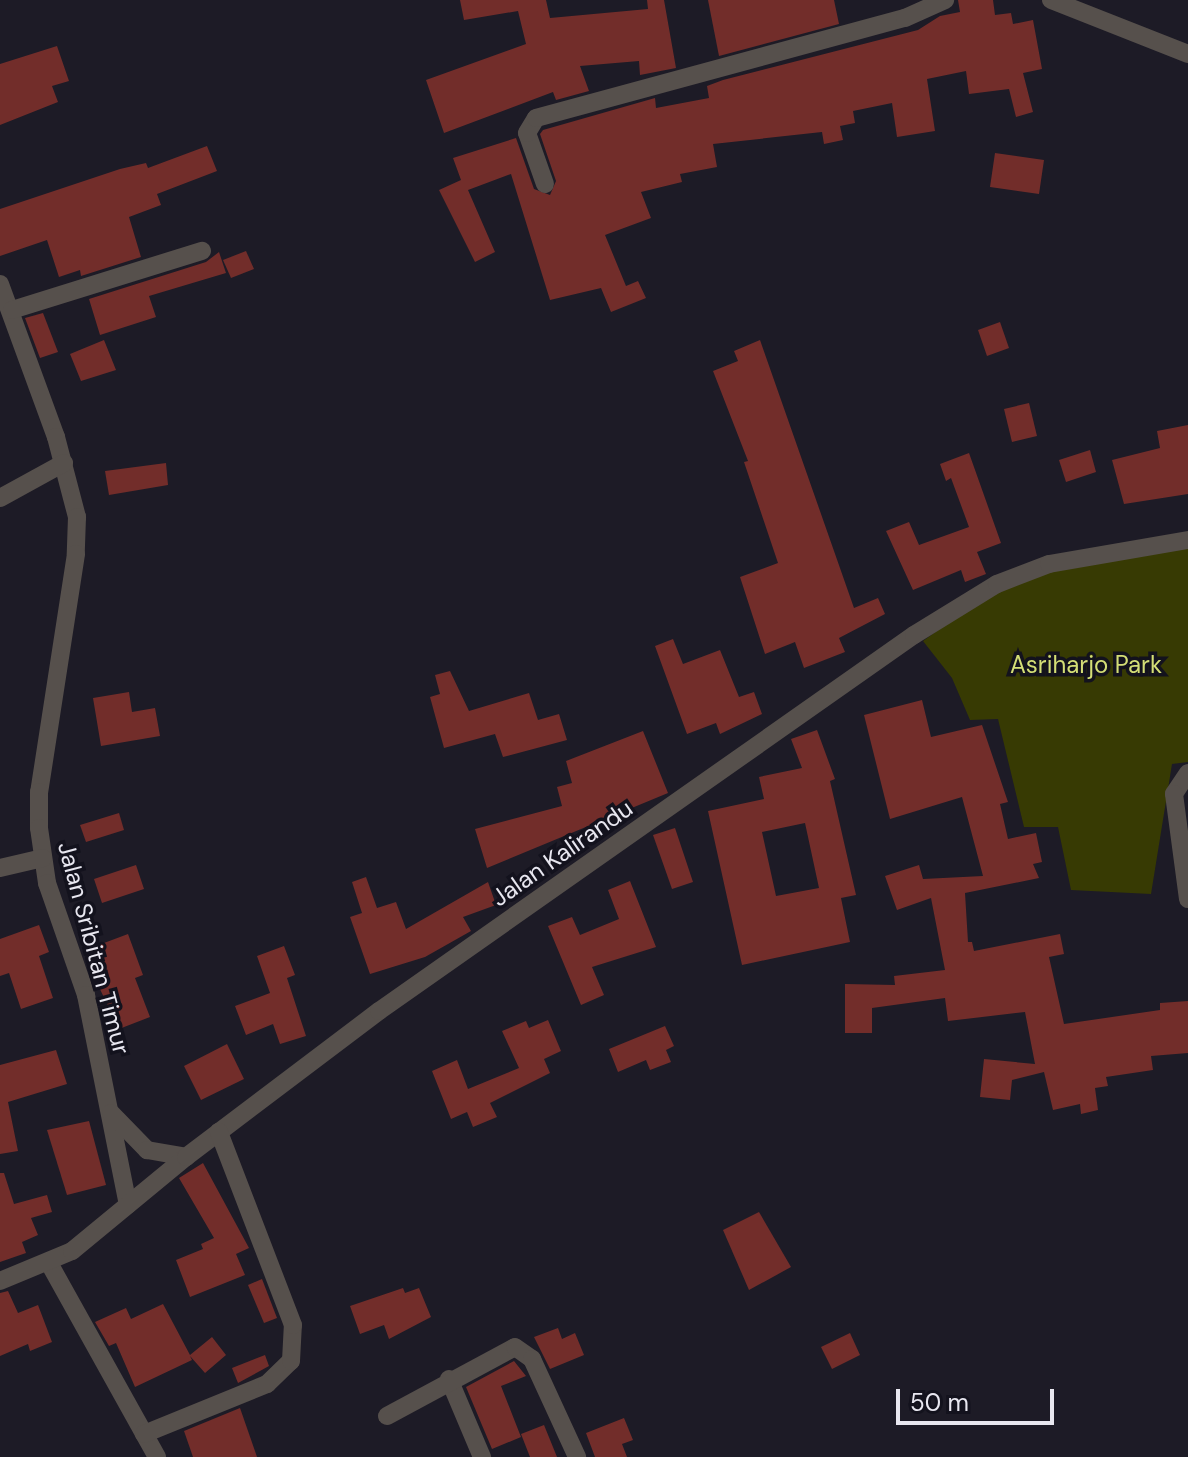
<!DOCTYPE html>
<html>
<head>
<meta charset="utf-8">
<style>
	body { margin:0 }
	#map { position:relative; width:1188px; height:1457px; overflow:hidden; background:#1d1b26; font-family:"DM Sans",sans-serif }
	div>[style] { position:absolute }
	.green>* { inset:0; background:#373a03 }
	.building>* { inset:0; background:#722d2a }
	.minor>* { height:18px; margin:-9px; padding:0 9px; transform-origin:9px; border-radius:9px; background:#56504c }
	span { translate:-50% -50%; white-space:nowrap; text-align:center; line-height:1.15; -webkit-text-stroke:7px #13121d; paint-order:stroke }
	.park-label { font-size:24px; color:#d4de76 }
	.street-label { font-size:24px; color:#e8e7f0 }
	.scale { position:absolute; left:896px; top:1389px; width:158px; height:36px; box-sizing:border-box; border:4px solid #e8e7f0; border-top:0; padding-left:10px; font-size:24px; line-height:28px; white-space:nowrap; color:#e8e7f0; -webkit-text-stroke:6px #13121d; paint-order:stroke }
</style>
</head>
<body>
<div id="map">
	<div class="green">
		<i style="clip-path:polygon(1188px 540px,1188px 762px,1172px 764px,1151px 894px,1071px 890px,1058px 827px,1024px 827px,998px 719px,970px 720px,952px 678px,923px 641px,987px 595px,1075px 559px)"></i>
	</div>
	<div class="building">
		<i style="clip-path:polygon(460px 0,546px 0,550px 18px,648px 9px,647px 0,664px 0,676px 68px,640px 75px,639px 61px,580px 66px,589px 91px,556px 100px,553px 92px,444px 133px,426px 80px,526px 44px,518px 11px,464px 20px)"></i>
		<i style="clip-path:polygon(708px 0,834px 0,839px 24px,719px 56px)"></i>
		<i style="clip-path:polygon(958px 0,993px 0,995px 15px,1011px 13px,1013px 24px,1033px 20px,1042px 69px,1023px 73px,1033px 112px,1016px 117px,1009px 89px,969px 94px,966px 71px,927px 79px,935px 131px,897px 137px,892px 103px,853px 111px,855px 123px,840px 126px,843px 140px,824px 144px,822px 132px,713px 144px,717px 167px,680px 174px,682px 182px,641px 192px,651px 218px,605px 235px,626px 286px,638px 281px,646px 298px,611px 312px,601px 288px,550px 300px,511px 174px,468px 190px,495px 252px,475px 262px,439px 190px,461px 180px,453px 158px,516px 138px,534px 189px,550px 195px,556px 181px,540px 134px,543px 130px,655px 98px,656px 108px,709px 98px,707px 86px,723px 80px,918px 30px,940px 16px,960px 12px)"></i>
		<i style="clip-path:polygon(57px 46px,69px 81px,52px 86px,58px 102px,0 125px,0 64px)"></i>
		<i style="clip-path:polygon(207px 146px,217px 171px,157px 194px,161px 205px,129px 217px,141px 257px,81px 276px,80px 270px,59px 277px,47px 240px,0 256px,0 209px,120px 169px,146px 163px,148px 168px)"></i>
		<i style="clip-path:polygon(995px 153px,1044px 160px,1039px 194px,990px 187px)"></i>
		<i style="clip-path:polygon(246px 251px,254px 269px,231px 278px,223px 260px)"></i>
		<i style="clip-path:polygon(219px 252px,226px 273px,149px 296px,156px 317px,100px 335px,89px 299px,206px 262px)"></i>
		<i style="clip-path:polygon(43px 313px,58px 352px,40px 358px,25px 318px)"></i>
		<i style="clip-path:polygon(1000px 322px,1009px 348px,987px 356px,978px 330px)"></i>
		<i style="clip-path:polygon(104px 340px,116px 370px,81px 381px,70px 354px)"></i>
		<i style="clip-path:polygon(760px 340px,854px 608px,878px 598px,885px 614px,839px 638px,845px 652px,804px 668px,795px 642px,765px 654px,740px 577px,778px 563px,744px 462px,748px 461px,713px 371px,738px 361px,734px 351px)"></i>
		<i style="clip-path:polygon(1029px 403px,1037px 436px,1012px 442px,1004px 409px)"></i>
		<i style="clip-path:polygon(1188px 425px,1188px 494px,1124px 504px,1112px 460px,1160px 448px,1157px 431px)"></i>
		<i style="clip-path:polygon(1090px 450px,1096px 472px,1066px 482px,1059px 460px)"></i>
		<i style="clip-path:polygon(969px 453px,1001px 543px,977px 552px,986px 574px,965px 582px,961px 570px,913px 590px,886px 531px,909px 522px,919px 545px,969px 527px,951px 478px,946px 481px,940px 464px)"></i>
		<i style="clip-path:polygon(166px 463px,168px 485px,109px 495px,105px 471px)"></i>
		<i style="clip-path:polygon(673px 639px,683px 664px,720px 650px,739px 697px,754px 692px,762px 714px,720px 734px,716px 723px,687px 734px,655px 646px)"></i>
		<i style="clip-path:polygon(450px 671px,469px 711px,529px 693px,538px 720px,559px 714px,567px 740px,503px 757px,495px 734px,444px 748px,430px 697px,440px 694px,435px 675px)"></i>
		<i style="clip-path:polygon(129px 692px,132px 712px,155px 708px,160px 736px,101px 746px,93px 698px)"></i>
		<i style="clip-path:polygon(922px 700px,931px 737px,982px 725px,1008px 802px,1000px 804px,1008px 839px,1036px 833px,1042px 862px,1033px 864px,1039px 878px,965px 893px,968px 942px,972px 942px,974px 951px,1060px 934px,1064px 954px,1049px 957px,1064px 1024px,1160px 1010px,1160px 1003px,1188px 1001px,1188px 1053px,1151px 1056px,1153px 1070px,1106px 1077px,1108px 1086px,1095px 1088px,1098px 1110px,1081px 1114px,1080px 1104px,1053px 1110px,1044px 1072px,1012px 1080px,1010px 1100px,980px 1097px,984px 1059px,1035px 1064px,1025px 1012px,948px 1021px,945px 998px,872px 1008px,872px 1033px,845px 1033px,845px 984px,895px 985px,894px 976px,945px 970px,931px 898px,897px 910px,885px 876px,919px 865px,923px 879px,983px 876px,962px 797px,890px 819px,864px 715px)"></i>
		<i style="clip-path:polygon(evenodd,817px 730px,835px 779px,830px 781px,856px 895px,841px 898px,850px 942px,742px 965px,708px 811px,764px 799px,759px 777px,802px 768px,791px 739px,817px 730px,805px 823px,819px 888px,776px 896px,762px 832px,805px 823px)"></i>
		<i style="clip-path:polygon(643px 731px,668px 793px,487px 868px,475px 829px,562px 806px,557px 787px,572px 783px,566px 761px)"></i>
		<i style="clip-path:polygon(119px 813px,124px 830px,86px 842px,80px 825px)"></i>
		<i style="clip-path:polygon(675px 828px,693px 882px,672px 889px,653px 835px)"></i>
		<i style="clip-path:polygon(136px 865px,144px 889px,102px 903px,94px 879px)"></i>
		<i style="clip-path:polygon(366px 877px,377px 908px,396px 902px,406px 929px,488px 882px,496px 905px,463px 917px,471px 931px,425px 957px,370px 974px,350px 917px,362px 913px,352px 882px)"></i>
		<i style="clip-path:polygon(630px 881px,656px 947px,592px 967px,604px 995px,581px 1005px,548px 926px,572px 917px,580px 935px,619px 919px,608px 890px)"></i>
		<i style="clip-path:polygon(39px 925px,49px 952px,39px 956px,53px 998px,21px 1009px,9px 973px,0 976px,0 939px)"></i>
		<i style="clip-path:polygon(128px 934px,143px 975px,135px 978px,150px 1017px,119px 1029px,88px 964px,93px 962px,88px 949px)"></i>
		<i style="clip-path:polygon(284px 946px,295px 975px,287px 978px,306px 1036px,280px 1044px,273px 1024px,246px 1035px,235px 1006px,270px 993px,257px 956px)"></i>
		<i style="clip-path:polygon(548px 1020px,561px 1051px,544px 1059px,550px 1073px,490px 1103px,497px 1117px,473px 1127px,467px 1112px,451px 1119px,432px 1071px,457px 1060px,468px 1089px,519px 1068px,502px 1031px,526px 1021px,529px 1028px)"></i>
		<i style="clip-path:polygon(665px 1026px,674px 1046px,666px 1050px,671px 1062px,650px 1070px,646px 1060px,618px 1072px,609px 1049px)"></i>
		<i style="clip-path:polygon(227px 1044px,244px 1079px,201px 1100px,184px 1066px)"></i>
		<i style="clip-path:polygon(56px 1050px,67px 1084px,8px 1102px,18px 1151px,0 1154px,0 1065px)"></i>
		<i style="clip-path:polygon(89px 1121px,106px 1185px,67px 1195px,47px 1130px)"></i>
		<i style="clip-path:polygon(203px 1163px,249px 1248px,236px 1254px,245px 1275px,190px 1297px,176px 1260px,203px 1249px,201px 1244px,214px 1238px,179px 1178px)"></i>
		<i style="clip-path:polygon(0 1173px,4px 1173px,14px 1204px,47px 1195px,52px 1212px,31px 1218px,38px 1235px,22px 1242px,26px 1253px,0 1262px)"></i>
		<i style="clip-path:polygon(759px 1212px,791px 1267px,749px 1290px,723px 1230px)"></i>
		<i style="clip-path:polygon(262px 1279px,277px 1318px,264px 1323px,248px 1285px)"></i>
		<i style="clip-path:polygon(403px 1288px,405px 1293px,419px 1288px,431px 1317px,389px 1339px,384px 1325px,360px 1334px,350px 1306px)"></i>
		<i style="clip-path:polygon(8px 1291px,18px 1313px,38px 1305px,52px 1342px,30px 1351px,28px 1344px,0 1356px,0 1293px)"></i>
		<i style="clip-path:polygon(163px 1304px,190px 1355px,212px 1337px,226px 1355px,205px 1373px,190px 1356px,192px 1360px,135px 1387px,116px 1343px,109px 1346px,95px 1322px,126px 1308px,131px 1319px)"></i>
		<i style="clip-path:polygon(558px 1328px,562px 1339px,575px 1333px,584px 1355px,550px 1369px,534px 1337px)"></i>
		<i style="clip-path:polygon(850px 1333px,860px 1355px,832px 1369px,821px 1347px)"></i>
		<i style="clip-path:polygon(265px 1355px,269px 1366px,238px 1383px,232px 1368px)"></i>
		<i style="clip-path:polygon(514px 1361px,526px 1376px,501px 1386px,521px 1437px,492px 1449px,466px 1387px)"></i>
		<i style="clip-path:polygon(240px 1408px,257px 1457px,193px 1457px,184px 1431px)"></i>
		<i style="clip-path:polygon(624px 1418px,633px 1440px,622px 1444px,627px 1457px,595px 1457px,586px 1433px)"></i>
		<i style="clip-path:polygon(544px 1425px,557px 1457px,530px 1457px,521px 1434px)"></i>
	</div>
	<div class="minor">
		<i style="left:1051px;top:0;width:147px;rotate:21.5deg"></i>
		<i style="left:545px;top:184px;width:54px;rotate:-109.4deg"></i>
		<i style="left:527px;top:133px;width:17px;rotate:-59deg"></i>
		<i style="left:536px;top:118px;width:382px;rotate:-15.2deg"></i>
		<i style="left:905px;top:18px;width:44px;rotate:-24.2deg"></i>
		<i style="left:0;top:284px;width:163px;rotate:69.9deg"></i>
		<i style="left:56px;top:437px;width:83px;rotate:75.3deg"></i>
		<i style="left:77px;top:517px;width:37px;rotate:92deg"></i>
		<i style="left:76px;top:554px;width:241px;rotate:98.8deg"></i>
		<i style="left:39px;top:792px;width:36px;rotate:90deg"></i>
		<i style="left:39px;top:828px;width:56px;rotate:81.7deg"></i>
		<i style="left:47px;top:883px;width:119px;rotate:70.8deg"></i>
		<i style="left:86px;top:995px;width:214px;rotate:78.7deg"></i>
		<i style="left:12px;top:310px;width:199px;rotate:-17.3deg"></i>
		<i style="left:0;top:498px;width:73px;rotate:-28.7deg"></i>
		<i style="left:1188px;top:773px;width:25px;rotate:124deg"></i>
		<i style="left:1174px;top:794px;width:106px;rotate:82.4deg"></i>
		<i style="left:0;top:868px;width:44px;rotate:-13.1deg"></i>
		<i style="left:111px;top:1113px;width:52px;rotate:45.8deg"></i>
		<i style="left:147px;top:1150px;width:40px;rotate:10deg"></i>
		<i style="left:49px;top:1263px;width:222px;rotate:60.9deg"></i>
		<i style="left:0;top:1281px;width:78px;rotate:-22.6deg"></i>
		<i style="left:72px;top:1251px;width:148px;rotate:-39.5deg"></i>
		<i style="left:186px;top:1157px;width:242px;rotate:-37.1deg"></i>
		<i style="left:379px;top:1011px;width:654px;rotate:-35.1deg"></i>
		<i style="left:914px;top:635px;width:97px;rotate:-31.6deg"></i>
		<i style="left:997px;top:584px;width:56px;rotate:-21deg"></i>
		<i style="left:1049px;top:564px;width:141px;rotate:-9.8deg"></i>
		<i style="left:449px;top:1379px;width:85px;rotate:67.1deg"></i>
		<i style="left:387px;top:1416px;width:145px;rotate:-28.3deg"></i>
		<i style="left:515px;top:1347px;width:21px;rotate:35deg"></i>
		<i style="left:532px;top:1359px;width:108px;rotate:65.3deg"></i>
		<i style="left:144px;top:1434px;width:133px;rotate:-22.1deg"></i>
		<i style="left:267px;top:1384px;width:33px;rotate:-44deg"></i>
		<i style="left:291px;top:1361px;width:36px;rotate:-87deg"></i>
		<i style="left:293px;top:1325px;width:207px;rotate:-111deg"></i>
	</div>
	<div class="park-label">
		<span style="left:1086px;top:665px">Asriharjo Park</span>
	</div>
	<div class="street-label">
		<span style="left:562px;top:853px;rotate:-35deg">Jalan Kalirandu</span>
		<span style="left:94px;top:948px;rotate:75deg">Jalan Sribitan Timur</span>
	</div>
	<div class="scale">50 m</div>
</div>
</body>
</html>
